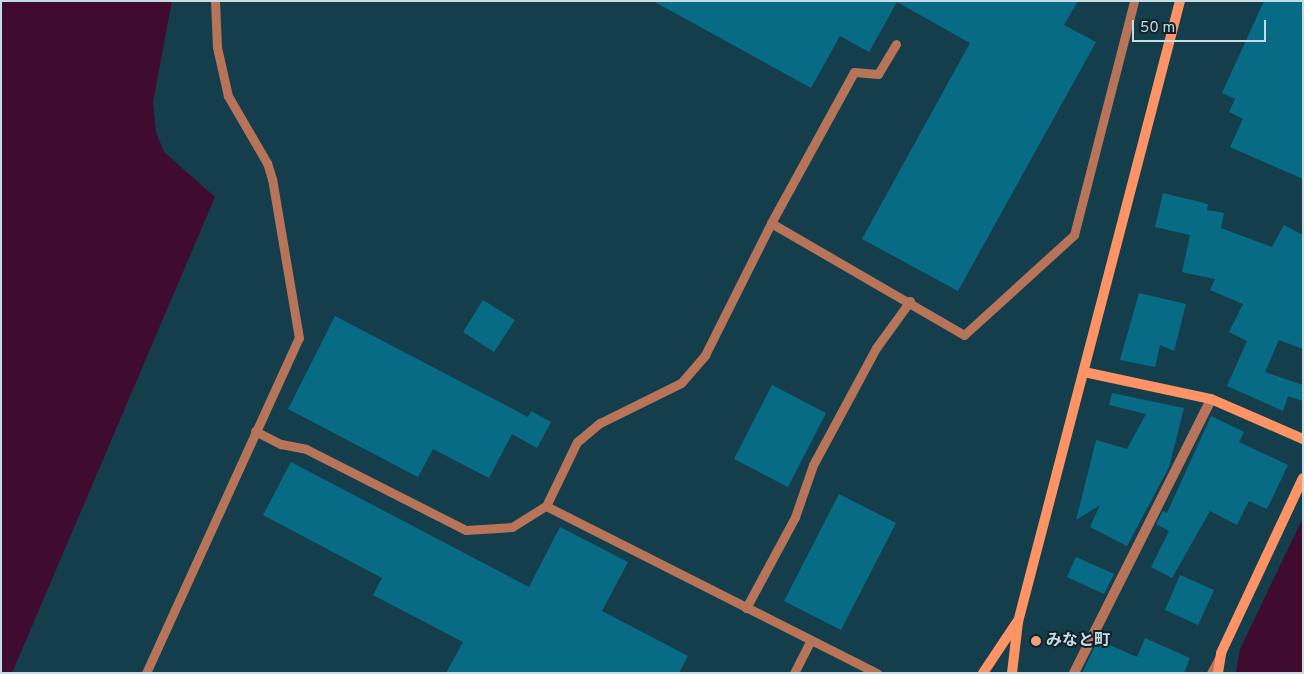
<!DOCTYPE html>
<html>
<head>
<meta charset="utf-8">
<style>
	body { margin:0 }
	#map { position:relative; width:1304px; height:674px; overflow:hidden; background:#143e4c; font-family:Overpass,"Noto Sans JP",sans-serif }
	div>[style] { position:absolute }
	.water>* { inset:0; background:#3f0b2e }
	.building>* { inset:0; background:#086b86 }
	.lane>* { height:9px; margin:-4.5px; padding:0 4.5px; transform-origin:4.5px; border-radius:4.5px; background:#b77458 }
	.street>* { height:10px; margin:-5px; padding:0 5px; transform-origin:5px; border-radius:5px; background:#b77458 }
	.secondary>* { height:10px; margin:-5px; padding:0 5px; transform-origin:5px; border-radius:5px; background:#fe9465 }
	.dots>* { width:14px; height:14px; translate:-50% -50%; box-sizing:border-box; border:2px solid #112229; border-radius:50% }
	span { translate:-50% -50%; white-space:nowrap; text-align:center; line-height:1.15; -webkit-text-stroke:4px #112229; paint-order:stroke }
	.poi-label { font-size:16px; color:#c6dce5; font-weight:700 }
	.left { translate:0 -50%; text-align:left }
	.frame { position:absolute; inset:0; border:2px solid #c6dce5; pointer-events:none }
	.scale { position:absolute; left:1132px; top:20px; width:134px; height:22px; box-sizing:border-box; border:2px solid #c6dce5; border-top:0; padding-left:6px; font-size:15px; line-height:18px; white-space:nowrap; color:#c6dce5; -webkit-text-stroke:4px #112229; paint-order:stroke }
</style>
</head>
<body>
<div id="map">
	<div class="water">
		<i style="clip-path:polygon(1px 1px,172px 1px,153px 102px,156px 132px,164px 152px,215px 197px,12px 673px,1px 673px)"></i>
		<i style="clip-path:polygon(1303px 518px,1303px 673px,1236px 673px,1240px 649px)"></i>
	</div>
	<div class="building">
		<i style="clip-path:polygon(653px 1px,1078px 1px,1064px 25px,1096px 42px,958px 291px,862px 239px,970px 43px,897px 2px,869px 52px,840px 36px,811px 88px)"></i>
		<i style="clip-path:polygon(1264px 1px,1303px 1px,1303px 179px,1230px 147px,1243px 119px,1229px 112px,1235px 99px,1222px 93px)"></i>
		<i style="clip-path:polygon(1163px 193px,1208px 204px,1207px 210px,1224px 213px,1221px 228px,1272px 247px,1284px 225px,1303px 235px,1303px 349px,1279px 340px,1265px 372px,1303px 385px,1303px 401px,1288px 396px,1283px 411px,1227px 386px,1247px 341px,1229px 332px,1243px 304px,1210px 290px,1215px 279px,1182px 272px,1190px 235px,1155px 227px)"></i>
		<i style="clip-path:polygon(1139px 293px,1186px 304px,1174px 351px,1160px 345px,1155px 367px,1120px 360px)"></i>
		<i style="clip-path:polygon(483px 300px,515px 320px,494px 352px,463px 332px)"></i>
		<i style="clip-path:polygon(335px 316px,528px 417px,531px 411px,551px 422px,537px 448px,512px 434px,489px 478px,433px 449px,418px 477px,288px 409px)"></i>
		<i style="clip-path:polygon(772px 385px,826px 413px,788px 487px,734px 459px)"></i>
		<i style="clip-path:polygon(1112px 393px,1184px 408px,1169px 467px,1127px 546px,1090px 527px,1100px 505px,1076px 520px,1096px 440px,1127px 449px,1146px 414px,1109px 405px)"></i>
		<i style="clip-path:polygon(1211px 416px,1244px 432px,1239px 442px,1288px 465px,1267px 509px,1249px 501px,1237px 525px,1210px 511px,1172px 578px,1151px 567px,1169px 531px,1156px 524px,1163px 511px,1167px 513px)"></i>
		<i style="clip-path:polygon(291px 462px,529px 587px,560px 527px,628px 562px,602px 611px,688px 656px,679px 673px,446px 673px,463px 642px,373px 595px,382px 578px,263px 515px)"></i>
		<i style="clip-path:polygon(839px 494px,896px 523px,841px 630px,784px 601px)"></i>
		<i style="clip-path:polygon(1076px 557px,1114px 574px,1104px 594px,1067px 577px)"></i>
		<i style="clip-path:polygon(1180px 575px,1214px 590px,1198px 625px,1165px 610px)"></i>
		<i style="clip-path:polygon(1145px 638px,1190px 658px,1184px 673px,1082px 673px,1098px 640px,1137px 657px)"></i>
	</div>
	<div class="lane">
		<i style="left:771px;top:223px;width:223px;rotate:30.1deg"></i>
		<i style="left:964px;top:335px;width:149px;rotate:-42.3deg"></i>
		<i style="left:1074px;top:235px;width:242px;rotate:-75.6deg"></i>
		<i style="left:255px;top:431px;width:29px;rotate:27deg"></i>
		<i style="left:281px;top:444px;width:25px;rotate:11deg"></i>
		<i style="left:306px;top:449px;width:179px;rotate:26.9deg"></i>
		<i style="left:466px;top:530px;width:46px;rotate:-3.7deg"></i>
		<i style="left:512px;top:527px;width:40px;rotate:-32deg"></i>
		<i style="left:546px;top:506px;width:71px;rotate:-64.2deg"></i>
		<i style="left:577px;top:442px;width:30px;rotate:-40deg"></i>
		<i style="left:600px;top:423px;width:90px;rotate:-26.3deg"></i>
		<i style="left:681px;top:383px;width:37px;rotate:-49deg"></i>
		<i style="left:705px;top:355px;width:148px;rotate:-63.4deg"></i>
		<i style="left:771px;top:223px;width:172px;rotate:-61.2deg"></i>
		<i style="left:854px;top:72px;width:24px;rotate:5deg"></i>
		<i style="left:878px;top:74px;width:35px;rotate:-59deg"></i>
		<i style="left:546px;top:506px;width:371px;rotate:26.8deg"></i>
		<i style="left:746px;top:608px;width:103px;rotate:-61.7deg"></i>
		<i style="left:795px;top:517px;width:55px;rotate:-70.9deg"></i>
		<i style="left:813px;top:465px;width:133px;rotate:-61.7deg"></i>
		<i style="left:876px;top:348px;width:58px;rotate:-54.1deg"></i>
		<i style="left:146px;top:673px;width:368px;rotate:-65.5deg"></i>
		<i style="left:299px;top:338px;width:161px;rotate:-99.6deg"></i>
		<i style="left:272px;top:179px;width:17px;rotate:-107deg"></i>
		<i style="left:267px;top:163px;width:78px;rotate:-120.2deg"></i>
		<i style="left:228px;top:96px;width:50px;rotate:-102.7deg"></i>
		<i style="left:217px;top:47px;width:46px;rotate:-92.5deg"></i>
		<i style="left:794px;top:673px;width:36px;rotate:-63deg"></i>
		<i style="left:1211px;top:673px;width:17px;rotate:-62deg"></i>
	</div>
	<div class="street">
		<i style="left:1074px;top:673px;width:306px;rotate:-63.4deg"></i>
	</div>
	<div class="secondary">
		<i style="left:1084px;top:372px;width:130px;rotate:12deg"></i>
		<i style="left:1211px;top:399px;width:100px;rotate:23.5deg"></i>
		<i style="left:983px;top:673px;width:61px;rotate:-56.3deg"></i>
		<i style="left:1012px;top:673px;width:51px;rotate:-83.3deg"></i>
		<i style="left:1018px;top:622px;width:642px;rotate:-75.38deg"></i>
		<i style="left:1218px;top:673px;width:20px;rotate:-81deg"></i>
		<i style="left:1221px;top:653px;width:193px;rotate:-64.9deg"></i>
	</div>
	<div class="dots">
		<i style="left:1036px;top:641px;background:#f2a17e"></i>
	</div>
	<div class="poi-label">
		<span class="left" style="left:1046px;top:641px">みなと町</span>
	</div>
	<div class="frame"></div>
	<div class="scale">50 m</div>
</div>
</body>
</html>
